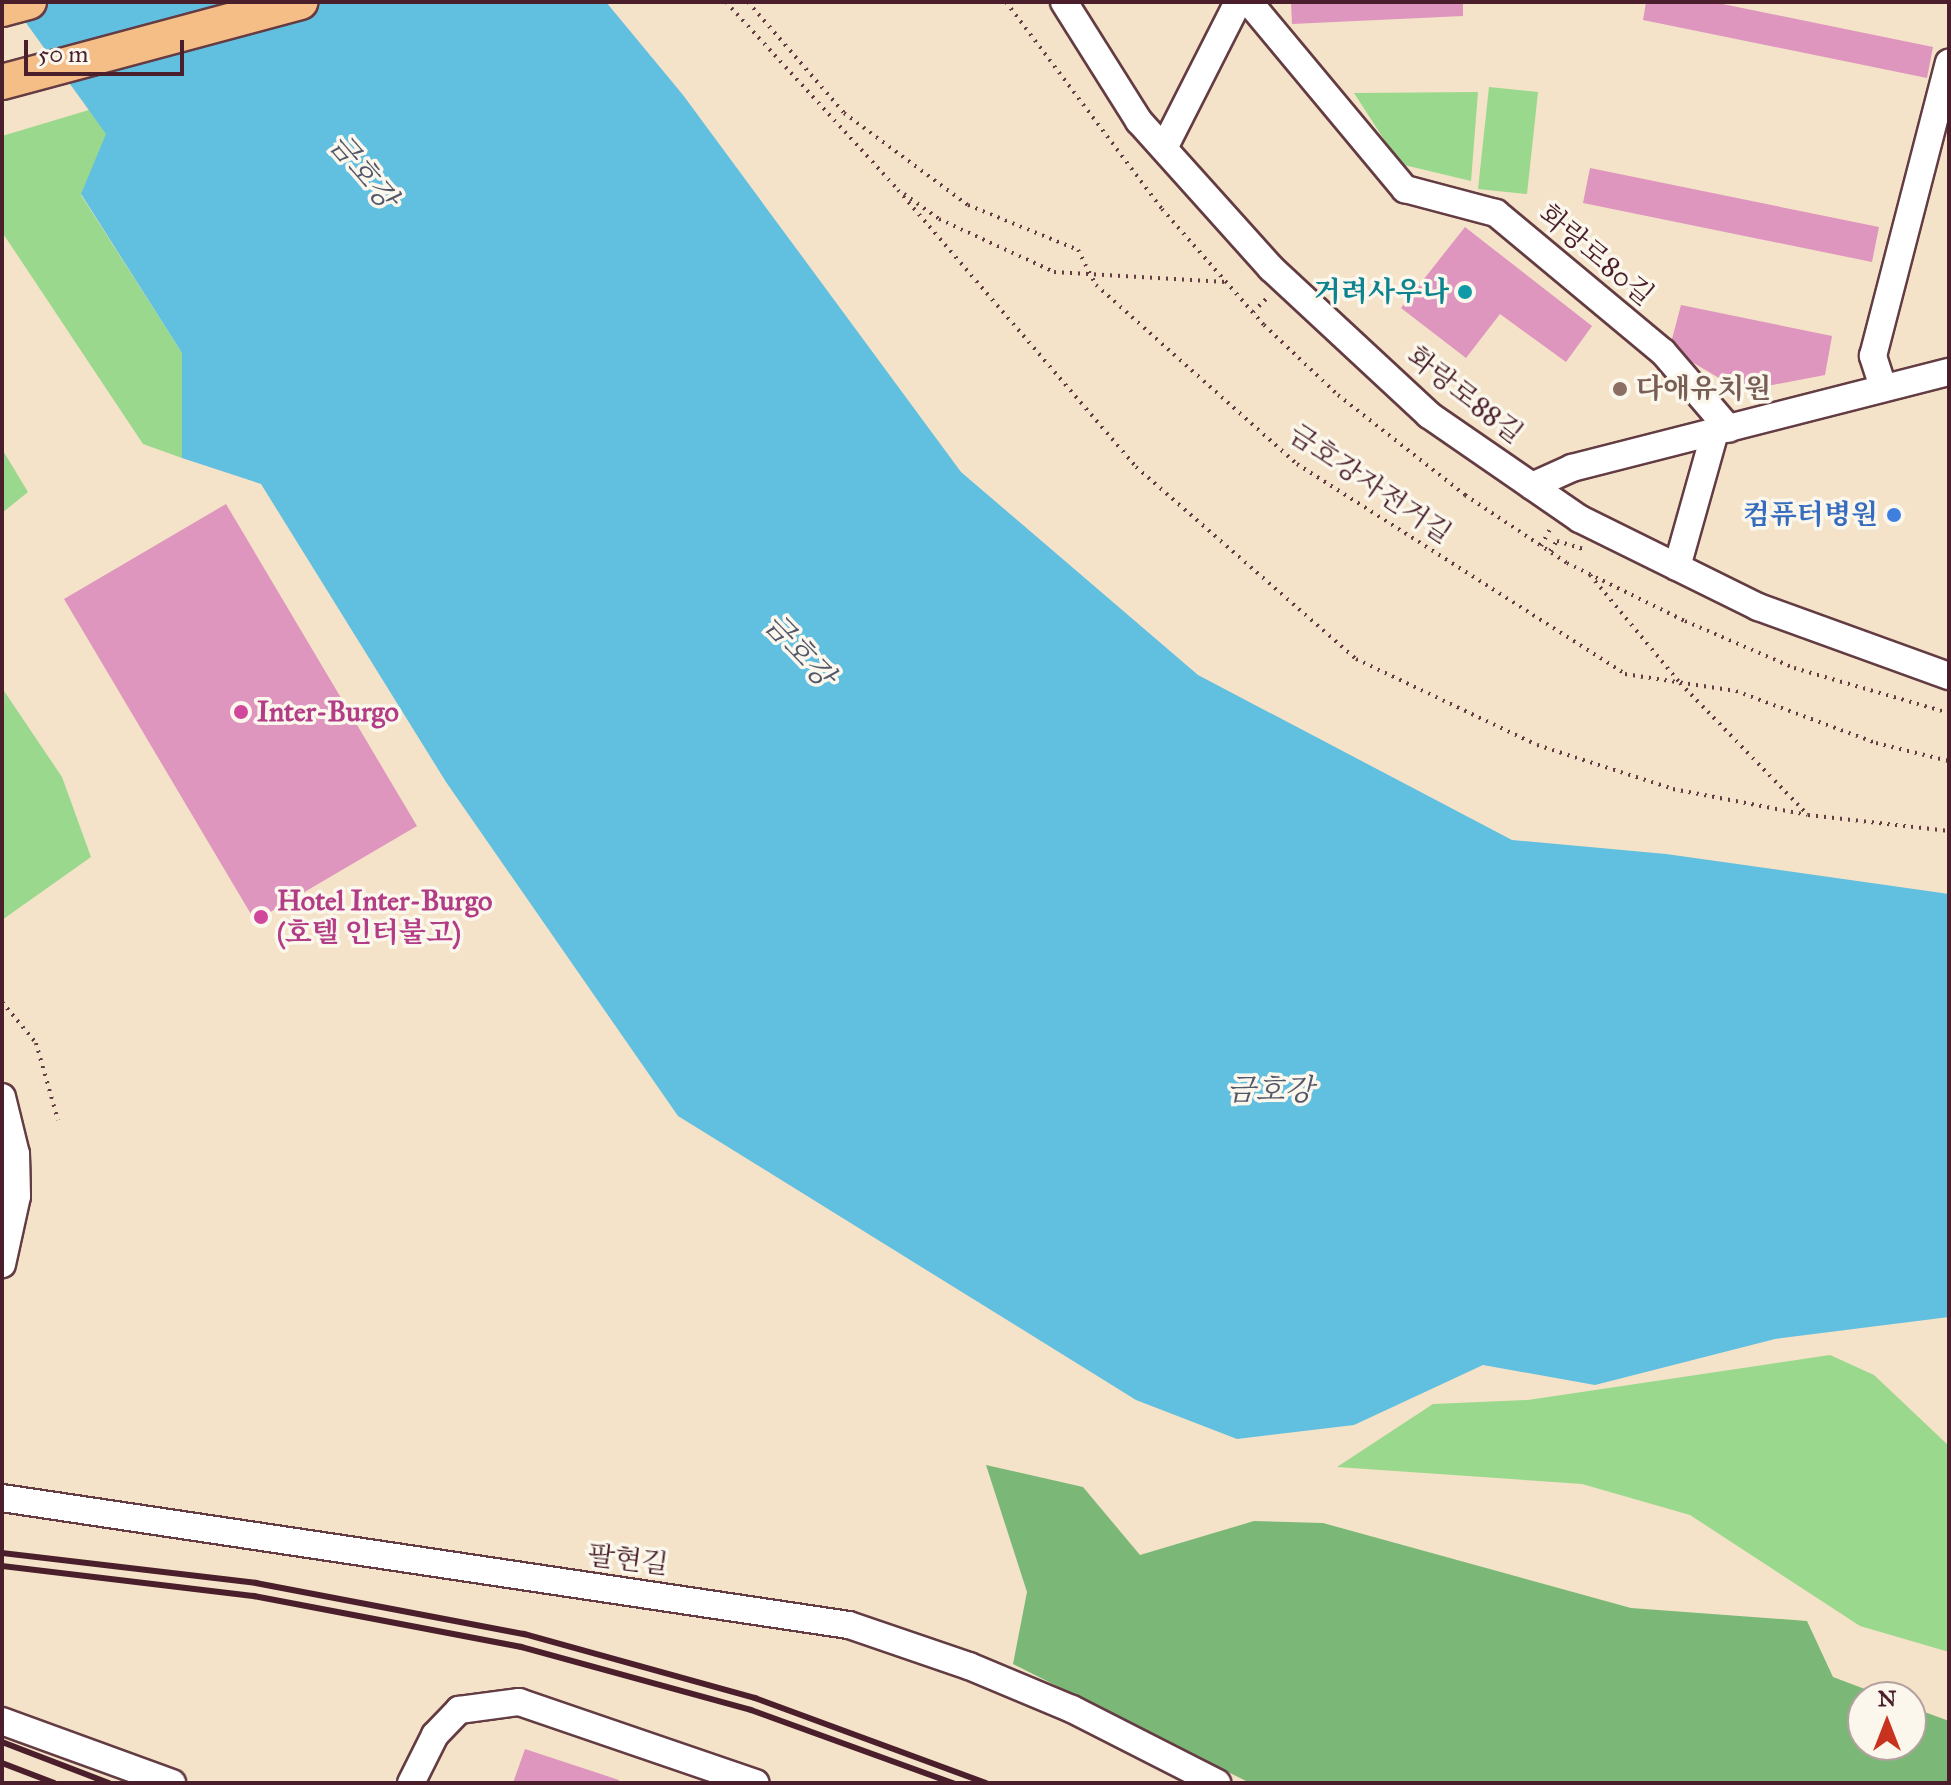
<!DOCTYPE html>
<html>
<head>
<meta charset="utf-8">
<style>
	body { margin:0 }
	#map { position:relative; width:1951px; height:1785px; overflow:hidden; background:#f4e3c8; font-family:"IM FELL Great Primer","Noto Serif KR",serif }
	div>[style] { position:absolute }
	.green>* { inset:0; background:#9ad88d }
	.forest>* { inset:0; background:#7bb878 }
	.water>* { inset:0; background:#61bfe0 }
	.building>* { inset:0; background:#de96be }
	.path>* { height:4px; margin-top:-2px; transform-origin:0; background:repeating-linear-gradient(90deg,#643c43 0 2px,transparent 0 8px) }
	.roads { filter:drop-shadow(2px 0 #643c43) drop-shadow(-2px 0 #643c43) drop-shadow(0 2px #643c43) drop-shadow(0 -2px #643c43) }
	.minor>* { height:26px; margin:-13px; padding:0 13px; transform-origin:13px; border-radius:13px; background:#fff }
	.major>* { height:34px; margin:-17px; padding:0 17px; transform-origin:17px; border-radius:17px; background:#f6be87 }
	.rail>* { height:6px; margin:-3px; padding:0 3px; transform-origin:3px; border-radius:3px; background:#4a1f2b }
	.dots>* { width:22px; height:22px; translate:-50% -50%; box-sizing:border-box; border:4px solid #fbf7ec; border-radius:50% }
	span { translate:-50% -50%; white-space:nowrap; text-align:center; line-height:1.15; -webkit-text-stroke:7px #fbf7ec; paint-order:stroke }
	.street-label { font-size:28px; color:#4a1f2b }
	.culture-label { font-size:28px; color:#0d838f; font-weight:700 }
	.right { translate:-100% -50%; text-align:right }
	.education-label { font-size:28px; color:#785e54; font-weight:700 }
	.left { translate:0 -50%; text-align:left }
	.shop-label { font-size:28px; color:#366cbe; font-weight:700 }
	.hotel-label { font-size:28px; color:#b23c85; font-weight:700 }
	.water-label { font-size:30px; color:#52576a; font-style:italic }
	.frame { position:absolute; inset:0; border:4px solid #4a1f2b; pointer-events:none }
	.north { position:absolute; left:1847px; top:1681px; width:80px; height:80px; box-sizing:border-box; background:#fbf7ec; border:2px solid #b4a19f; border-radius:50%; rotate:0deg; font-size:22px; font-weight:700; line-height:32px; text-align:center; color:#4a1f2b }
	.north::after { content:''; display:block; margin:auto; width:28px; height:36px; background:#c8321e; clip-path:polygon(50% 0,100% 100%,50% 72%,0 100%) }
	.scale { position:absolute; left:24px; top:40px; width:160px; height:36px; box-sizing:border-box; border:4px solid #4a1f2b; border-top:0; padding-left:10px; font-size:24px; line-height:28px; white-space:nowrap; color:#4a1f2b; -webkit-text-stroke:6px #fbf7ec; paint-order:stroke }
</style>
</head>
<body>
<div id="map">
	<div class="green">
		<i style="clip-path:polygon(1489px 87px,1538px 92px,1527px 194px,1478px 189px)"></i>
		<i style="clip-path:polygon(1478px 92px,1471px 181px,1400px 164px,1354px 93px)"></i>
		<i style="clip-path:polygon(89px 110px,107px 134px,81px 195px,182px 353px,182px 458px,143px 444px,2px 232px,2px 136px)"></i>
		<i style="clip-path:polygon(2px 449px,28px 492px,2px 513px)"></i>
		<i style="clip-path:polygon(2px 688px,62px 777px,91px 857px,2px 920px)"></i>
		<i style="clip-path:polygon(1830px 1355px,1874px 1375px,1949px 1446px,1949px 1652px,1860px 1626px,1690px 1515px,1582px 1484px,1337px 1467px,1433px 1404px,1528px 1400px)"></i>
	</div>
	<div class="forest">
		<i style="clip-path:polygon(986px 1465px,1083px 1487px,1140px 1555px,1254px 1521px,1323px 1523px,1631px 1608px,1807px 1621px,1833px 1677px,1886px 1697px,1863px 1697px,1863px 1745px,1911px 1745px,1911px 1707px,1949px 1721px,1949px 1783px,1250px 1783px,1013px 1664px,1027px 1592px)"></i>
	</div>
	<div class="water">
		<i style="clip-path:polygon(11px 2px,606px 2px,683px 95px,961px 472px,1198px 675px,1512px 840px,1666px 854px,1949px 894px,1949px 1317px,1775px 1339px,1595px 1385px,1483px 1365px,1354px 1425px,1237px 1439px,1136px 1400px,678px 1116px,446px 782px,261px 484px,182px 458px,182px 353px,81px 194px,106px 134px)"></i>
	</div>
	<div class="building">
		<i style="clip-path:polygon(1291px 2px,1463px 2px,1463px 16px,1292px 24px)"></i>
		<i style="clip-path:polygon(1646px 2px,1713px 2px,1933px 47px,1927px 78px,1643px 20px)"></i>
		<i style="clip-path:polygon(1590px 168px,1879px 227px,1872px 262px,1583px 203px)"></i>
		<i style="clip-path:polygon(1465px 227px,1592px 326px,1566px 362px,1500px 314px,1466px 358px,1401px 308px)"></i>
		<i style="clip-path:polygon(1681px 305px,1832px 336px,1825px 375px,1741px 391px,1692px 362px,1672px 339px)"></i>
		<i style="clip-path:polygon(226px 504px,417px 826px,255px 921px,64px 599px)"></i>
		<i style="clip-path:polygon(525px 1749px,619px 1780px,618px 1783px,513px 1783px)"></i>
	</div>
	<div class="path">
		<i style="left:726px;top:2px;width:255px;rotate:47.5deg"></i>
		<i style="left:898px;top:190px;width:365px;rotate:49.3deg"></i>
		<i style="left:1136px;top:467px;width:292px;rotate:41.1deg"></i>
		<i style="left:1356px;top:659px;width:200px;rotate:25.4deg"></i>
		<i style="left:1537px;top:745px;width:143px;rotate:17.9deg"></i>
		<i style="left:1673px;top:789px;width:137px;rotate:10.9deg"></i>
		<i style="left:1808px;top:815px;width:142px;rotate:6.5deg"></i>
		<i style="left:748px;top:2px;width:147px;rotate:49.1deg"></i>
		<i style="left:844px;top:113px;width:154px;rotate:36.6deg"></i>
		<i style="left:968px;top:205px;width:119px;rotate:22.2deg"></i>
		<i style="left:1078px;top:250px;width:39px;rotate:63deg"></i>
		<i style="left:1096px;top:285px;width:269px;rotate:41.7deg"></i>
		<i style="left:1297px;top:464px;width:389px;rotate:32.6deg"></i>
		<i style="left:1625px;top:674px;width:112px;rotate:8.7deg"></i>
		<i style="left:1736px;top:691px;width:149px;rotate:20.4deg"></i>
		<i style="left:1876px;top:743px;width:75px;rotate:13.9deg"></i>
		<i style="left:1006px;top:2px;width:259px;rotate:53deg"></i>
		<i style="left:1162px;top:209px;width:154px;rotate:48.7deg"></i>
		<i style="left:1264px;top:325px;width:102px;rotate:43.4deg"></i>
		<i style="left:1338px;top:395px;width:162px;rotate:38.2deg"></i>
		<i style="left:1465px;top:495px;width:123px;rotate:33.7deg"></i>
		<i style="left:1567px;top:563px;width:131px;rotate:26.2deg"></i>
		<i style="left:1685px;top:621px;width:119px;rotate:23.3deg"></i>
		<i style="left:1794px;top:668px;width:161px;rotate:16.2deg"></i>
		<i style="left:904px;top:194px;width:43px;rotate:35.5deg"></i>
		<i style="left:939px;top:219px;width:127px;rotate:24.7deg"></i>
		<i style="left:1054px;top:272px;width:172px;rotate:3.3deg"></i>
		<i style="left:1253px;top:312px;width:23px;rotate:-45deg"></i>
		<i style="left:1541px;top:546px;width:21px;rotate:-62deg"></i>
		<i style="left:1550px;top:551px;width:12px;rotate:-55deg"></i>
		<i style="left:1557px;top:541px;width:30px;rotate:17deg"></i>
		<i style="left:1590px;top:575px;width:141px;rotate:50.2deg"></i>
		<i style="left:1680px;top:683px;width:182px;rotate:45.9deg"></i>
		<i style="left:2px;top:1002px;width:53px;rotate:50.3deg"></i>
		<i style="left:36px;top:1043px;width:80px;rotate:74.1deg"></i>
	</div>
	<div class="roads">
		<div class="minor">
			<i style="left:1064px;top:2px;width:141px;rotate:57.8deg"></i>
			<i style="left:1139px;top:121px;width:198px;rotate:48.1deg"></i>
			<i style="left:1271px;top:268px;width:216px;rotate:42.9deg"></i>
			<i style="left:1429px;top:415px;width:183px;rotate:34.6deg"></i>
			<i style="left:1580px;top:519px;width:199px;rotate:26.3deg"></i>
			<i style="left:1758px;top:607px;width:203px;rotate:19.9deg"></i>
			<i style="left:1249px;top:2px;width:244px;rotate:50.2deg"></i>
			<i style="left:1405px;top:189px;width:94px;rotate:14.8deg"></i>
			<i style="left:1496px;top:213px;width:217px;rotate:39.8deg"></i>
			<i style="left:1663px;top:352px;width:101px;rotate:49.4deg"></i>
			<i style="left:1164px;top:148px;width:164px;rotate:-63.1deg"></i>
			<i style="left:1883px;top:387px;width:33px;rotate:-108deg"></i>
			<i style="left:1873px;top:356px;width:303px;rotate:-75.5deg"></i>
			<i style="left:1532px;top:486px;width:44px;rotate:-24.2deg"></i>
			<i style="left:1572px;top:468px;width:389px;rotate:-14.3deg"></i>
			<i style="left:1677px;top:567px;width:140px;rotate:-74.3deg"></i>
			<i style="left:2px;top:1097px;width:59px;rotate:76.2deg"></i>
			<i style="left:16px;top:1154px;width:42px;rotate:88.6deg"></i>
			<i style="left:17px;top:1196px;width:70px;rotate:102.4deg"></i>
			<i style="left:2px;top:1498px;width:856px;rotate:8.53deg"></i>
			<i style="left:849px;top:1625px;width:127px;rotate:18.9deg"></i>
			<i style="left:969px;top:1666px;width:112px;rotate:22.7deg"></i>
			<i style="left:1072px;top:1709px;width:163px;rotate:27deg"></i>
			<i style="left:2px;top:1721px;width:181px;rotate:20deg"></i>
			<i style="left:411px;top:1783px;width:54px;rotate:-63.4deg"></i>
			<i style="left:435px;top:1735px;width:35px;rotate:-46deg"></i>
			<i style="left:459px;top:1710px;width:61px;rotate:-7.6deg"></i>
			<i style="left:519px;top:1702px;width:250px;rotate:18.9deg"></i>
		</div>
		<div class="major">
			<i style="left:2px;top:9px;width:28px;rotate:-15deg"></i>
			<i style="left:2px;top:82px;width:309px;rotate:-15deg"></i>
		</div>
	</div>
	<div class="rail">
		<i style="left:2px;top:1553px;width:256px;rotate:6.7deg"></i>
		<i style="left:256px;top:1583px;width:273px;rotate:10.8deg"></i>
		<i style="left:524px;top:1634px;width:240px;rotate:15.5deg"></i>
		<i style="left:755px;top:1698px;width:246px;rotate:20.2deg"></i>
		<i style="left:2px;top:1566px;width:254px;rotate:6.8deg"></i>
		<i style="left:254px;top:1596px;width:272px;rotate:10.8deg"></i>
		<i style="left:521px;top:1647px;width:238px;rotate:15.3deg"></i>
		<i style="left:751px;top:1710px;width:215px;rotate:19.9deg"></i>
		<i style="left:2px;top:1742px;width:115px;rotate:21deg"></i>
		<i style="left:2px;top:1763px;width:56px;rotate:21deg"></i>
	</div>
	<div class="dots">
		<i style="left:1465px;top:292px;background:#0f9aa8"></i>
		<i style="left:1620px;top:389px;background:#8d6e63"></i>
		<i style="left:1894px;top:515px;background:#3f7fe0"></i>
		<i style="left:241px;top:712px;background:#d1479c"></i>
		<i style="left:261px;top:917px;background:#d1479c"></i>
	</div>
	<div class="street-label">
		<span style="left:1596px;top:255px;rotate:40deg">화랑로80길</span>
		<span style="left:1465px;top:395px;rotate:38deg">화랑로88길</span>
		<span style="left:1370px;top:484px;rotate:34deg">금호강자전거길</span>
		<span style="left:628px;top:1560px;rotate:7deg">팔현길</span>
	</div>
	<div class="culture-label">
		<span class="right" style="left:1449px;top:292px">거려사우나</span>
	</div>
	<div class="education-label">
		<span class="left" style="left:1636px;top:389px">다애유치원</span>
	</div>
	<div class="shop-label">
		<span class="right" style="left:1878px;top:515px">컴퓨터병원</span>
	</div>
	<div class="hotel-label">
		<span class="left" style="left:257px;top:712px">Inter-Burgo</span>
		<span class="left" style="left:277px;top:917px">Hotel Inter-Burgo<br>(호텔 인터불고)</span>
	</div>
	<div class="water-label">
		<span style="left:363px;top:171px;rotate:50deg">금호강</span>
		<span style="left:799px;top:650px;rotate:47deg">금호강</span>
		<span style="left:1270px;top:1090px">금호강</span>
	</div>
	<div class="frame"></div>
	<div class="north">N</div>
	<div class="scale">50 m</div>
</div>
</body>
</html>
